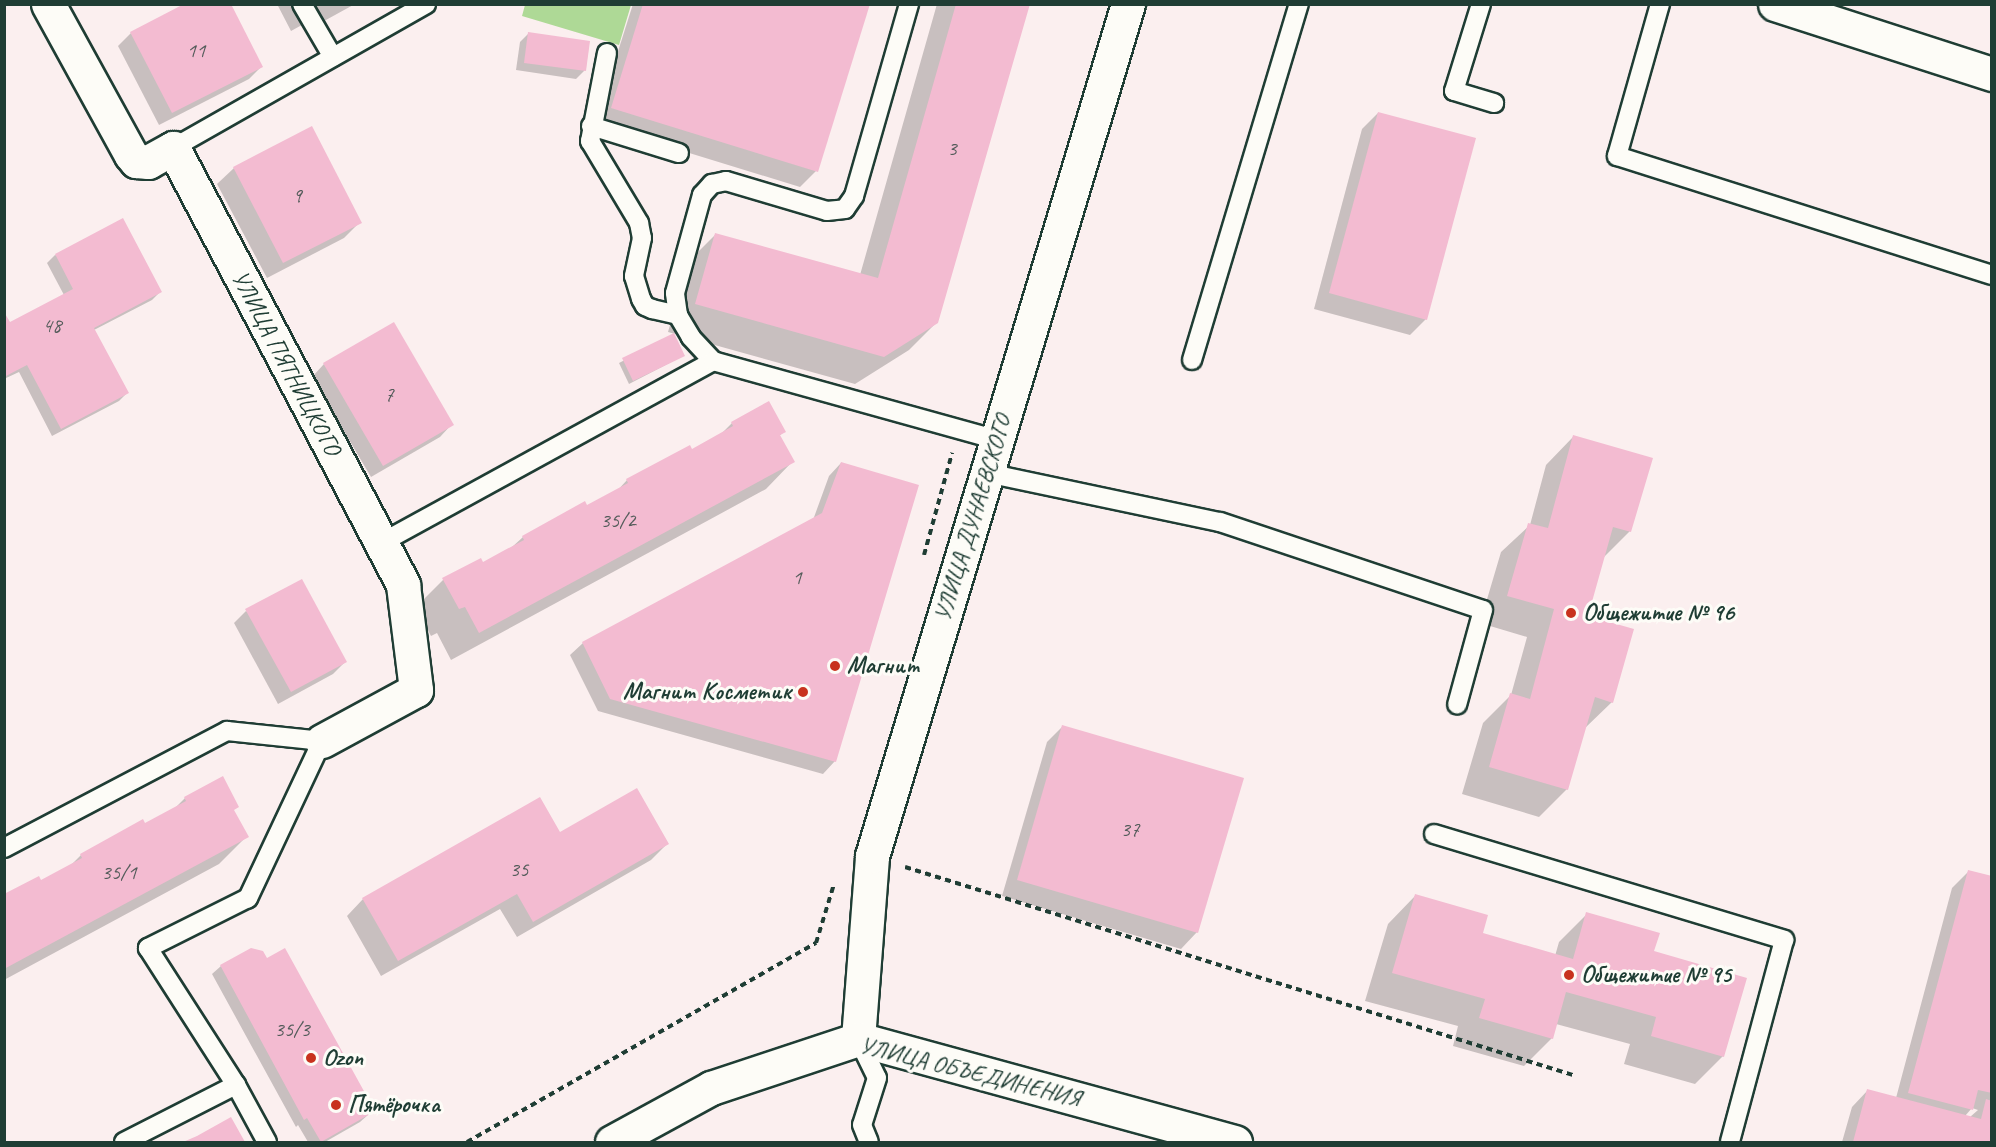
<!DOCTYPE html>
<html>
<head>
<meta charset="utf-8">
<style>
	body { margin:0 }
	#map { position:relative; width:1996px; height:1147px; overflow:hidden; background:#fbefef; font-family:Caveat,sans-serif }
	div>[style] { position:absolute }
	.green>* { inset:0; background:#aed996 }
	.shadow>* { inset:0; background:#0003 }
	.building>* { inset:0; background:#f3bbd1 }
	.path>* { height:4px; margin-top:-2px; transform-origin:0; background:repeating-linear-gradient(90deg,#1f3d34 0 6px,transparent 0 10.5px) }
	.roads { filter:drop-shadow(2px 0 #1f3d34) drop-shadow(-2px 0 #1f3d34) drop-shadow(0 2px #1f3d34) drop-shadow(0 -2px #1f3d34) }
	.lane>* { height:18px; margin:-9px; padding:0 9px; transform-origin:9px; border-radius:9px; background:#fdfcf7 }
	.street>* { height:33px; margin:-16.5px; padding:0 16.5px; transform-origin:16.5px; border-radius:16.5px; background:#fdfcf7 }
	.secondary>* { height:33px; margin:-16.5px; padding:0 16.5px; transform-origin:16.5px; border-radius:16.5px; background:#fdfcf7 }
	.dots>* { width:16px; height:16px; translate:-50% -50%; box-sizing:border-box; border:3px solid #fdfcf7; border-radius:50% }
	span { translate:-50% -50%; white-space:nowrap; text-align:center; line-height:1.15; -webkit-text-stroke:6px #fdfcf7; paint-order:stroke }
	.number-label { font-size:21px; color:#545c5b }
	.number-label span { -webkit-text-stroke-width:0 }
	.street-label { font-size:24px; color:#1f3d34 }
	.poi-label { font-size:24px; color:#1f3d34; font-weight:700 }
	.left { translate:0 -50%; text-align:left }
	.right { translate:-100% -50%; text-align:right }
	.frame { position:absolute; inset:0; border:6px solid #1f3d34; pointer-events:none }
</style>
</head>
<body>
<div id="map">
	<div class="green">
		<i style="clip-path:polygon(525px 5px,525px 4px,631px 5px,619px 45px,522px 16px)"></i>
	</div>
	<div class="shadow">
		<i style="clip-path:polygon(277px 4px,355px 4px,315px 26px,311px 20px,291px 31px)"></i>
		<i style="clip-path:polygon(633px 4px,868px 4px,816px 171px,800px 187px,595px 124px)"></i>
		<i style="clip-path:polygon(937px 4px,1028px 4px,937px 322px,909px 350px,855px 384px,668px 332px,688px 262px,716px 234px,860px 275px)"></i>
		<i style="clip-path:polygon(131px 33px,261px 67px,249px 79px,159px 125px,118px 46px)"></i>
		<i style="clip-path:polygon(528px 34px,585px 70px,576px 79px,516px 70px,520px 42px)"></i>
		<i style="clip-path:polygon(1378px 113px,1426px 319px,1410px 335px,1314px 309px,1362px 129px)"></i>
		<i style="clip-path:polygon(234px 168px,360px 222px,344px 238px,267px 278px,217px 184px)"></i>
		<i style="clip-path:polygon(55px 255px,160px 292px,152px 300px,94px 330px,127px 393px,119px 401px,52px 436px,19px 372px,4px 379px,4px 315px,9px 324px,64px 295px,47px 263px)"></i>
		<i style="clip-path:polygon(673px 335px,683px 356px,629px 384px,619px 363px)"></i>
		<i style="clip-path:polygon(324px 364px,452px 424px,440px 437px,371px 477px,312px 377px)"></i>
		<i style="clip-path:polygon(768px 403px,784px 432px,779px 436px,793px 461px,766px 489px,451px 660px,437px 633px,431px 636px,416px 607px,443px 580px,482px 564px,511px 548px,523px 537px,616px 492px,627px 480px,691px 451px,720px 435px,732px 423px)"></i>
		<i style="clip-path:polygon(1573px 437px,1630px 531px,1603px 558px,1586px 617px,1612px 702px,1584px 729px,1567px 789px,1539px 817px,1462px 794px,1483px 723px,1511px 695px,1527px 637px,1480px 623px,1501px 552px,1530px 525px,1546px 465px)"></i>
		<i style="clip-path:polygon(841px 463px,835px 761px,823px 774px,598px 711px,570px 655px,583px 643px,813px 520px,829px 476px)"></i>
		<i style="clip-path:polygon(246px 611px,345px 662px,333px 674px,278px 704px,234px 623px)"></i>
		<i style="clip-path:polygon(1063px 726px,1197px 932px,1181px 949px,1002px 896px,1047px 742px)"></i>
		<i style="clip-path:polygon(185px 798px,233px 811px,247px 836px,219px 864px,4px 980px,4px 896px,40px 882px,70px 866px,81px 855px,145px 825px,174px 809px)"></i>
		<i style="clip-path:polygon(539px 799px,559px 834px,667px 844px,651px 860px,517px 937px,500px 909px,381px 976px,347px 916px,363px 899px)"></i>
		<i style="clip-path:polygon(evenodd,1968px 872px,1992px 878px,1992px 1142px,1842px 1142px,1852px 1107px,1868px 1090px,1896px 1098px,1952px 888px,1968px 872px,1972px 1108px,1978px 1110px,1970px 1117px,1965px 1116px,1972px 1108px)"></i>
		<i style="clip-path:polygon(1415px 896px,1481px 934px,1555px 956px,1559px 942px,1587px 914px,1653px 952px,1723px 1056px,1695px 1084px,1624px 1064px,1630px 1044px,1556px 1024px,1552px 1038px,1524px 1066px,1453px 1046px,1458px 1026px,1365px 1001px,1388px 924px)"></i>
		<i style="clip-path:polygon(221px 966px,369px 1114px,360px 1122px,325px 1142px,308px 1142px,298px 1125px,296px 1127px,212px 974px)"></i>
		<i style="clip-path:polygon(231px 1119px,243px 1142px,187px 1142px)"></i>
	</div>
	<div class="building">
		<i style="clip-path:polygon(184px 4px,231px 4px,263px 67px,172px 113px,130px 32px)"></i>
		<i style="clip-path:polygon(643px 4px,870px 4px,818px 172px,611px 108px)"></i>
		<i style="clip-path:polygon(956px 4px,1030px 4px,938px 323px,884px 357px,695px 304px,715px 233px,878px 278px)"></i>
		<i style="clip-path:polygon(528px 32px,590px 41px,586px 71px,524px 63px)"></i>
		<i style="clip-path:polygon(1378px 112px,1476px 138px,1427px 320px,1329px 293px)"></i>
		<i style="clip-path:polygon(312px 126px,362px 223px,283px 263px,233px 167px)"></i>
		<i style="clip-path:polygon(123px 218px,162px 292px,94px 328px,129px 393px,61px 429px,27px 365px,4px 377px,4px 312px,10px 322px,73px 289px,55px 254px)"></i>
		<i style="clip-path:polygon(394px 322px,454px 425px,383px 466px,323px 363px)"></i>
		<i style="clip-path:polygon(674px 333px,685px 356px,633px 381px,622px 358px)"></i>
		<i style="clip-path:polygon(769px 401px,786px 432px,780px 435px,795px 462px,479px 633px,465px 607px,459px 609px,442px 578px,481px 558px,483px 562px,503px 551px,524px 540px,522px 536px,585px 501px,587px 505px,628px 483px,626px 479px,690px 445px,692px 449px,733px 426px,731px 422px)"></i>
		<i style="clip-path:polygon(1573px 435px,1653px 458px,1631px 532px,1613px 527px,1588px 616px,1634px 629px,1613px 703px,1595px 697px,1568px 790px,1489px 767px,1510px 693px,1530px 699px,1554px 609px,1507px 596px,1528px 523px,1548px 528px)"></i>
		<i style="clip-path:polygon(841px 462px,919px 485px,836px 762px,610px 699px,582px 642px,822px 513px)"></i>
		<i style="clip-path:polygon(302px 579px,347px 662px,291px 692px,245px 609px)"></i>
		<i style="clip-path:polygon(1062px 725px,1244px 778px,1198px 933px,1017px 880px)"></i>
		<i style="clip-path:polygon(223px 776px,239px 807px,234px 810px,249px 837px,4px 969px,4px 894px,39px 876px,41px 880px,82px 858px,80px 854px,143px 819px,145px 823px,186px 801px,184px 797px)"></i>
		<i style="clip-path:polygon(637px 788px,669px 844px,533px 922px,517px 894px,398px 961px,362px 898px,540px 797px,560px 832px)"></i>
		<i style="clip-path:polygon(1968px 870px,1992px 876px,1992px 1093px,1978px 1090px,1973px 1110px,1908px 1093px)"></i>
		<i style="clip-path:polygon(1415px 894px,1488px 915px,1483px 933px,1573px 959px,1586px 912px,1660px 933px,1654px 951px,1747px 978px,1724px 1057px,1651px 1036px,1656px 1017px,1566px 992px,1553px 1039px,1479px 1018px,1485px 999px,1392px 973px)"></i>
		<i style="clip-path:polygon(251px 948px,263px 951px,267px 958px,285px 948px,365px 1093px,370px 1114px,321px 1142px,307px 1118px,304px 1120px,220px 965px)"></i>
		<i style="clip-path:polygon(1867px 1089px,1981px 1119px,1986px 1099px,1992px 1101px,1992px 1142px,1853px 1142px)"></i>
		<i style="clip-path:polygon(231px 1117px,245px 1142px,183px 1142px,197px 1136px)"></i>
	</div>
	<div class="path">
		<i style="left:924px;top:555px;width:106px;rotate:-74.6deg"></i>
		<i style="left:905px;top:867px;width:700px;rotate:17.3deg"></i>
		<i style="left:467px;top:1142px;width:402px;rotate:-29.7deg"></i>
		<i style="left:816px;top:943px;width:62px;rotate:-73deg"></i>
	</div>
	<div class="roads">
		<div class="lane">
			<i style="left:302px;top:4px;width:61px;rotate:59.7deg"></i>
			<i style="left:1481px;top:4px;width:91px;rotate:107.2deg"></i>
			<i style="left:1454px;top:91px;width:42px;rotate:16.7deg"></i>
			<i style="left:1660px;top:4px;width:158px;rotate:105.8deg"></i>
			<i style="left:1617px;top:156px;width:393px;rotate:17.6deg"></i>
			<i style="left:607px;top:53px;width:90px;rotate:100.9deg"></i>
			<i style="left:590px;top:141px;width:96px;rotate:59.1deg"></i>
			<i style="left:639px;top:223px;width:15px;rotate:79deg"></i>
			<i style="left:642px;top:238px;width:39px;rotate:102deg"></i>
			<i style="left:634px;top:276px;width:24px;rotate:73deg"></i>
			<i style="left:641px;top:299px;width:8px;rotate:60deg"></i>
			<i style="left:645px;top:306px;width:8px;rotate:23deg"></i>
			<i style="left:652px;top:309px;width:27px;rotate:13deg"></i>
			<i style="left:591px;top:126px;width:92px;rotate:17.1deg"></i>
			<i style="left:173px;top:148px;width:291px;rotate:-29.6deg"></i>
			<i style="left:1192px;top:360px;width:372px;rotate:-73.3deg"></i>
			<i style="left:713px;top:361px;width:33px;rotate:-133deg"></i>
			<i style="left:691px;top:337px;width:26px;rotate:-121deg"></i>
			<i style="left:678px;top:315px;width:22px;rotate:-98deg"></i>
			<i style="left:675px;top:293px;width:102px;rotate:-74.6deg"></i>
			<i style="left:702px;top:195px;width:15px;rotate:-48deg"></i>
			<i style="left:712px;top:184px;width:14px;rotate:-12deg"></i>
			<i style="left:726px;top:181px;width:105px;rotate:16.5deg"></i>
			<i style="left:827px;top:211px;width:18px;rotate:-6deg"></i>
			<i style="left:845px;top:209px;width:16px;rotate:-55deg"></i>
			<i style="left:854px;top:196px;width:200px;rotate:-74deg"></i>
			<i style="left:987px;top:473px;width:238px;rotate:11.9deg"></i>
			<i style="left:1220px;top:522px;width:277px;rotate:18.5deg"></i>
			<i style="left:1483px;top:610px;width:98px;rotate:105.3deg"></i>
			<i style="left:381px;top:543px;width:379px;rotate:-28.7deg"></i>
			<i style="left:713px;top:361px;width:295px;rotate:15.5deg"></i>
			<i style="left:1434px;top:834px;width:366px;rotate:16.8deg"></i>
			<i style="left:1784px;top:940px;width:209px;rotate:105deg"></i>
			<i style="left:4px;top:848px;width:252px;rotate:-27.7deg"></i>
			<i style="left:227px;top:731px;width:96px;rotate:6deg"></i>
			<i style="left:322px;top:741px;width:174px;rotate:115.2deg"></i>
			<i style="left:248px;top:898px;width:112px;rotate:153.4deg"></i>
			<i style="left:148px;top:948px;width:163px;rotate:57.3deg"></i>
			<i style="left:858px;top:1039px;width:43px;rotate:64deg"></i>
			<i style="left:877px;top:1078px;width:49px;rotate:107.7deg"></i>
			<i style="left:862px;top:1125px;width:18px;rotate:68deg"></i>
			<i style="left:124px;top:1142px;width:126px;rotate:-27deg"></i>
			<i style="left:236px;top:1085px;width:65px;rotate:61.5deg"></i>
		</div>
		<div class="street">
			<i style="left:48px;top:4px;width:172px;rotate:61.2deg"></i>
			<i style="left:131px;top:155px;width:8px;rotate:50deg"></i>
			<i style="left:136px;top:161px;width:12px;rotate:5deg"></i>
			<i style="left:148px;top:162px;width:29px;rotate:-29deg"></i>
			<i style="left:173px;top:148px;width:494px;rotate:62.2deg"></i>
			<i style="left:403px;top:585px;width:106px;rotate:82.9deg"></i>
			<i style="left:416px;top:690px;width:107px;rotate:151.5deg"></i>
			<i style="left:1775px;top:4px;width:228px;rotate:17.9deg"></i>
			<i style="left:858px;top:1039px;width:184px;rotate:-85.6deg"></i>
			<i style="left:872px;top:856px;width:890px;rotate:-73.28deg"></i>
		</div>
		<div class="secondary">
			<i style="left:612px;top:1142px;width:113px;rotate:-28.6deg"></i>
			<i style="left:711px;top:1088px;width:155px;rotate:-18.4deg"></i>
			<i style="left:858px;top:1039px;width:391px;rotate:15.3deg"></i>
		</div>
	</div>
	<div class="dots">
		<i style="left:1571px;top:613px;background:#c8321e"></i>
		<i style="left:835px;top:666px;background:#c8321e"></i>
		<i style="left:803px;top:692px;background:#c8321e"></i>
		<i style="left:1569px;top:975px;background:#c8321e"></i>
		<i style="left:311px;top:1058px;background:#c8321e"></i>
		<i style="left:336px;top:1105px;background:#c8321e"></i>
	</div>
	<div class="number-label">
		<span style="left:196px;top:50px">11</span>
		<span style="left:952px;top:148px">3</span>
		<span style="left:297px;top:195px">9</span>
		<span style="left:52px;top:325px">48</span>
		<span style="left:389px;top:394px">7</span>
		<span style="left:618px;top:520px">35/2</span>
		<span style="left:797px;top:577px">1</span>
		<span style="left:1130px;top:829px">37</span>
		<span style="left:519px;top:869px">35</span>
		<span style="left:119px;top:872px">35/1</span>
		<span style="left:292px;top:1029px">35/3</span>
	</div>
	<div class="street-label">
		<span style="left:286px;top:363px;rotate:62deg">УЛИЦА ПЯТНИЦКОГО</span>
		<span style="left:973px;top:518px;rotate:-73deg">УЛИЦА ДУНАЕВСКОГО</span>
		<span style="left:970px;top:1072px;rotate:14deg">УЛИЦА ОБЪЕДИНЕНИЯ</span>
	</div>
	<div class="poi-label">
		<span class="left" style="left:1583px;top:613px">Общежитие № 96</span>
		<span class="left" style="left:847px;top:666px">Магнит</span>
		<span class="right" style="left:791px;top:692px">Магнит Косметик</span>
		<span class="left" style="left:1581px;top:975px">Общежитие № 95</span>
		<span class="left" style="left:323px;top:1058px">Ozon</span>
		<span class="left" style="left:348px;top:1105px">Пятёрочка</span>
	</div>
	<div class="frame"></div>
</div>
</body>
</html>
